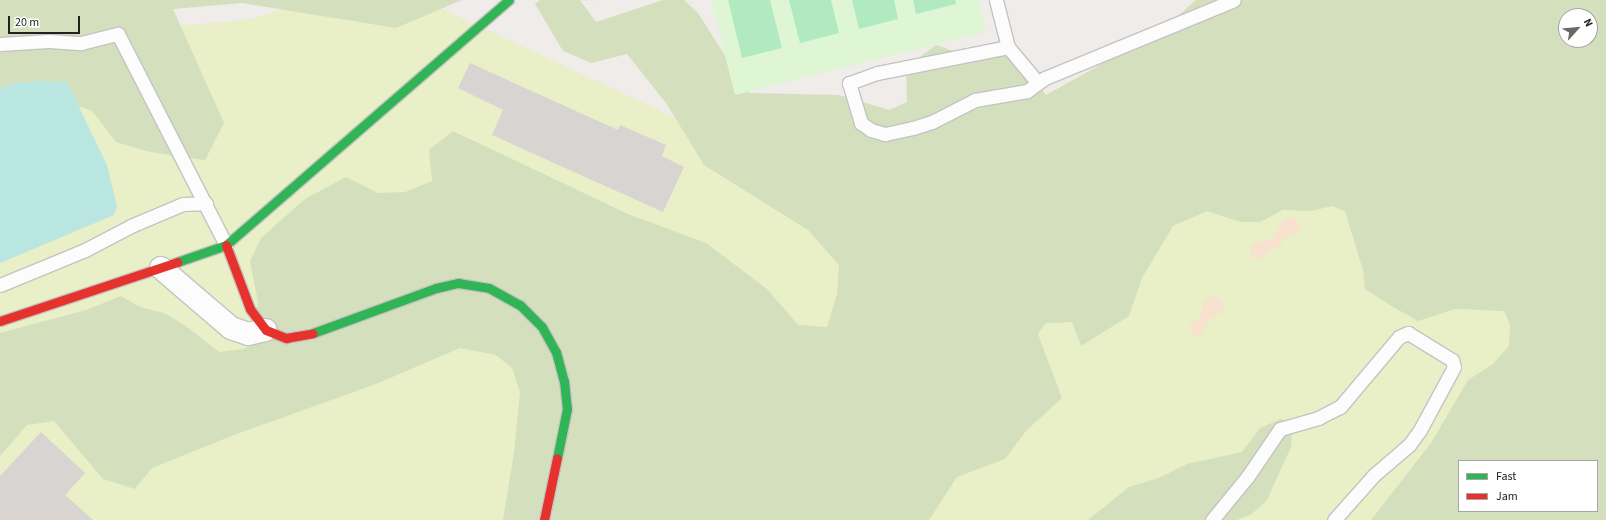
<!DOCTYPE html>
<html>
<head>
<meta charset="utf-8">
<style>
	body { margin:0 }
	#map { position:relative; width:1606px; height:520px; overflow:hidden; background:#efecea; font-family:"Source Sans 3",sans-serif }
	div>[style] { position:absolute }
	.grass>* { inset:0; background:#e9efc6 }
	.forest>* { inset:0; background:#d4e0bd }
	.sand>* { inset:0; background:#f8e2cf }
	.park>* { inset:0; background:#def6d4 }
	.pitch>* { inset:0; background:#b1eac0 }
	.water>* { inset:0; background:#bae6e1 }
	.building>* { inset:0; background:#d8d4d2 }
	.roads { filter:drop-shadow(1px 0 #c5c3c2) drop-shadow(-1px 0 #c5c3c2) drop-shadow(0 1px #c5c3c2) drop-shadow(0 -1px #c5c3c2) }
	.lane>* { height:13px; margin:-6.5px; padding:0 6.5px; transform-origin:6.5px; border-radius:6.5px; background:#fdfcfc }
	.street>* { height:22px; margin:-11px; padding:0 11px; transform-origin:11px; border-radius:11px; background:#fdfcfc }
	.fast>* { height:9px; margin:-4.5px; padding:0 4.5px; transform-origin:4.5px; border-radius:4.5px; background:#30b455 }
	.jam>* { height:9px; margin:-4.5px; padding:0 4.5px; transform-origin:4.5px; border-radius:4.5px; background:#e5322d }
	span { translate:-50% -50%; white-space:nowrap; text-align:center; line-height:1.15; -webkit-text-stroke:4px #fff; paint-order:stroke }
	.legend { position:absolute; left:1458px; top:460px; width:140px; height:52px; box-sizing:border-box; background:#fff; border:1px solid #a6a6a6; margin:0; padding:5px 7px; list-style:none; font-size:12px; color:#212121 }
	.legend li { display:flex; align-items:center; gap:8px; height:20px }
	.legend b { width:20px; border:1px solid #a6a6a6 }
	.north { position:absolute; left:1558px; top:8px; width:40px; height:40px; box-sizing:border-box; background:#fff; border:1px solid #a6a6a6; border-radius:50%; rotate:63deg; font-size:11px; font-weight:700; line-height:16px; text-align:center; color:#212121 }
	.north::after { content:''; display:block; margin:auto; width:14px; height:18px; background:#696867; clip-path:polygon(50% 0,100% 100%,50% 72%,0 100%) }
	.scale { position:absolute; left:8px; top:16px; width:72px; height:18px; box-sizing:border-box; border:2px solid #212121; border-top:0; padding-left:5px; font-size:12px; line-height:14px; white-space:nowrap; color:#212121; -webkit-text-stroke:3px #fff; paint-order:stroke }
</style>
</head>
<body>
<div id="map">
	<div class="grass">
		<i style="clip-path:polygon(0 0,169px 27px,252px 19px,310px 0,423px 0,957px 249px,1251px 198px,1606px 231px,1371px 520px,0 520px)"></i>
	</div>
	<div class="forest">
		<i style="clip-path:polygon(0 0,462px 0,396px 28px,242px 3px,173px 9px,224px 123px,205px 160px,150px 152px,116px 142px,92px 111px,52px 97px,0 88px)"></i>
		<i style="clip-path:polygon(evenodd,540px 0,580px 0,596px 22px,663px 0,684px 0,698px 13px,749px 93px,839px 95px,889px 110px,907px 102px,906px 67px,936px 45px,962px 54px,1001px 40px,1046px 95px,1161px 31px,1196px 0,1606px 0,1606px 520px,1371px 520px,1431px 443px,1468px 380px,1493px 364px,1509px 346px,1510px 324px,1504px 311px,1455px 309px,1418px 321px,1388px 304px,1365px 289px,1363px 270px,1345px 211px,1332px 206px,1311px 211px,1283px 210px,1260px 222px,1241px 222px,1207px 211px,1173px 226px,1142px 278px,1129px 316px,1081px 346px,1072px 322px,1046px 323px,1038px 334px,1062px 398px,1026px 431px,1005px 459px,957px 477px,929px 520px,503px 520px,514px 453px,520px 392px,512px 368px,496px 355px,460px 348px,376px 384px,234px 435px,152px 468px,135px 489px,103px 479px,54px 421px,27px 425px,0 456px,0 333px,86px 310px,121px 296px,140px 307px,164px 313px,186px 326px,219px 352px,244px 349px,253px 341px,258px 302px,250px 261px,261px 238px,305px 199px,346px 177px,378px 193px,405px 192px,432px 181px,429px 150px,453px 131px,628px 214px,706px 243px,767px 289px,798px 325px,827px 327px,837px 294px,839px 265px,808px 230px,704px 165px,666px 103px,627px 54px,591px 63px,563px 51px,535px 4px,540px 0,1566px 16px,1590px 16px,1590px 40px,1566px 40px,1566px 16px,540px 0,1459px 461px,1597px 461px,1597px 511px,1459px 511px,1459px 461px)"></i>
		<i style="clip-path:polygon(1281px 419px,1293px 424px,1291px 447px,1267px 500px,1252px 514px,1237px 520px,1088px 520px,1129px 487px,1159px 478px,1187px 464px,1242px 452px,1260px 428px)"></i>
	</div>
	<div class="sand">
		<i style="clip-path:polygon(1293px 217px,1297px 220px,1300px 227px,1298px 232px,1285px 238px,1278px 248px,1271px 249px,1264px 257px,1258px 259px,1251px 257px,1251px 247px,1254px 243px,1272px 239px,1282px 222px)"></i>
		<i style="clip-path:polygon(1216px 296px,1221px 299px,1224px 308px,1221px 313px,1210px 319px,1200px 336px,1195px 337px,1188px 327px,1200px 316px,1204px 302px,1209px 297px)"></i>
	</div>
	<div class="park">
		<i style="clip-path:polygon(711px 0,978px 0,986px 32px,735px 95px)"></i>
	</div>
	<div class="pitch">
		<i style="clip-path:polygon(728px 0,770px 0,782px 48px,742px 58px)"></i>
		<i style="clip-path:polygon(789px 0,831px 0,839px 33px,800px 43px)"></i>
		<i style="clip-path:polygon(852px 0,894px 0,898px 19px,859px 29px)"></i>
		<i style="clip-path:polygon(913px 0,955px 0,956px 4px,916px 14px)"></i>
	</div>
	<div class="water">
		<i style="clip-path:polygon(44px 81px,67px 82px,107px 165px,117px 206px,114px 215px,0 263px,0 88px,17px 83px)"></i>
	</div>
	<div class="building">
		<i style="clip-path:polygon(470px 63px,618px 130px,620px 125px,666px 145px,662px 156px,684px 167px,663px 212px,492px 135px,503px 110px,458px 88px)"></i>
		<i style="clip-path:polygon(41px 432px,85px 473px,65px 495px,93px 520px,0 520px,0 476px)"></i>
	</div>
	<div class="roads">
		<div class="lane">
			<i style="left:996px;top:0;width:49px;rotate:75.7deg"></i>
			<i style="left:0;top:44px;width:49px;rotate:-3.5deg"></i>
			<i style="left:49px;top:41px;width:32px;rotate:4deg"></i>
			<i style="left:81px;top:43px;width:38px;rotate:-14deg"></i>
			<i style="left:118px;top:34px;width:237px;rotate:62.9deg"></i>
			<i style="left:1038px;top:83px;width:47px;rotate:-129.8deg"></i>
			<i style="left:1008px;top:47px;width:134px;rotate:168.8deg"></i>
			<i style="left:877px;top:73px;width:30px;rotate:160deg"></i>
			<i style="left:849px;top:83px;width:42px;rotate:73.3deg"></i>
			<i style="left:861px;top:123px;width:12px;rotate:35deg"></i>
			<i style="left:871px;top:130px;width:15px;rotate:16deg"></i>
			<i style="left:885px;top:134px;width:29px;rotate:-12deg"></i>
			<i style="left:913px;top:128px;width:20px;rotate:-18deg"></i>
			<i style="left:932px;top:122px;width:48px;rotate:-27.1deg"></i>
			<i style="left:975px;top:100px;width:53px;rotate:-9.8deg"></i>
			<i style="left:1027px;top:91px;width:22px;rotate:-36deg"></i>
			<i style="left:1045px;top:78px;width:204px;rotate:-22.4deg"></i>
			<i style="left:0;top:285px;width:92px;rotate:-22.4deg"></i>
			<i style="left:85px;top:250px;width:54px;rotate:-27.5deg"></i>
			<i style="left:133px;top:225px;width:54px;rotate:-22.8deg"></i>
			<i style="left:183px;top:204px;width:23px;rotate:-2deg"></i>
			<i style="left:1212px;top:520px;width:57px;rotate:-50.7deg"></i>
			<i style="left:1248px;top:476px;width:57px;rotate:-55.8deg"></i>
			<i style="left:1280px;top:429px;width:40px;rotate:-16deg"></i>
			<i style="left:1318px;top:418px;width:25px;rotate:-27deg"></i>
			<i style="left:1340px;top:407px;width:92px;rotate:-49.9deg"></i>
			<i style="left:1399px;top:337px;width:10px;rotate:-24deg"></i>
			<i style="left:1408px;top:333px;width:52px;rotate:31.5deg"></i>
			<i style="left:1452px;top:360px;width:7px;rotate:74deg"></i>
			<i style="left:1454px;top:367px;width:72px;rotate:118.4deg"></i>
			<i style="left:1420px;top:430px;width:19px;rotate:126deg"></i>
			<i style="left:1409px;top:445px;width:46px;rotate:139.4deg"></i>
			<i style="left:1374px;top:475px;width:60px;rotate:131.6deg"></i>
		</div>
		<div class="street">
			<i style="left:161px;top:268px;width:92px;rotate:40.6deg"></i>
			<i style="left:231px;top:328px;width:18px;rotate:19deg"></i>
			<i style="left:248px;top:334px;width:18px;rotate:-13deg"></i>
		</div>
		<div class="fast">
			<i style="left:177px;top:262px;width:52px;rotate:-19.1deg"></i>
			<i style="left:226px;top:245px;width:374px;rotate:-40.9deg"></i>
			<i style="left:313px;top:333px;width:131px;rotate:-20.1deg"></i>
			<i style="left:436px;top:288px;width:23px;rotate:-13deg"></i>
			<i style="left:458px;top:283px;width:31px;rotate:9deg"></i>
			<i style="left:489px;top:288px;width:35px;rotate:29deg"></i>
			<i style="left:520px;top:305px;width:31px;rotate:45deg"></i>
			<i style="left:542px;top:327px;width:29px;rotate:61deg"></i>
			<i style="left:556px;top:352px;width:30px;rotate:75deg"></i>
			<i style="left:564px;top:381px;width:28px;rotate:84deg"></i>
			<i style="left:567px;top:409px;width:50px;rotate:101.5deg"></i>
		</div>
		<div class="jam">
			<i style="left:226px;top:245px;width:68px;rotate:69.4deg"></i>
			<i style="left:250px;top:309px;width:26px;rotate:53deg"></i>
			<i style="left:266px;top:330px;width:22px;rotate:22deg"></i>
			<i style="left:286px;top:338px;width:27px;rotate:-10deg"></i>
			<i style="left:0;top:321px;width:187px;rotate:-18.4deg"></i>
			<i style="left:544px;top:520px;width:63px;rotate:-78.2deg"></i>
		</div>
	</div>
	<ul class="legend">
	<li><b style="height:5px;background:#30b455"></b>Fast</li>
	<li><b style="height:5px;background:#e5322d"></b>Jam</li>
	</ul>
	<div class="north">N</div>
	<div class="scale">20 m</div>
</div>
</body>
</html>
